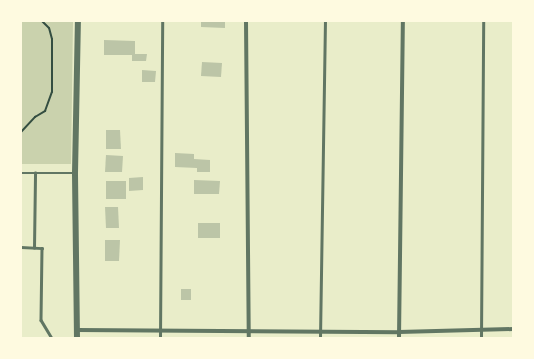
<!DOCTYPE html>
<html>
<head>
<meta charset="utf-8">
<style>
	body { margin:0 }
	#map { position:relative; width:534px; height:359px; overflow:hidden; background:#e9edc9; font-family:Jost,sans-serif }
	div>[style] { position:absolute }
	.green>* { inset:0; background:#cad2ad }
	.building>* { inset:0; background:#bcc5a7 }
	.path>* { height:2px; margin:-1px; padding:0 1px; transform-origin:1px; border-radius:1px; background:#344e41 }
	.service>* { height:2.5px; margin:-1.25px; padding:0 1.25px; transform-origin:1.25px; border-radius:1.25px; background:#617663 }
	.minor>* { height:4px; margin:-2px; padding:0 2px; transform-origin:2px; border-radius:2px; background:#617663 }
	.tertiary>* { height:6px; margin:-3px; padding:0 3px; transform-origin:3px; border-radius:3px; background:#617663 }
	span { translate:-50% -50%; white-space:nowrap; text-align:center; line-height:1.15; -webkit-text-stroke:3px #fefae0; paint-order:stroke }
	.frame { position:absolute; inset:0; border:22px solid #fefae0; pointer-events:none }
</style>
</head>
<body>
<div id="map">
	<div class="green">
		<i style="clip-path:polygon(21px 21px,73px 21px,71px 164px,21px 164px)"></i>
	</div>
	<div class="building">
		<i style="clip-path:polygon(201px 21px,225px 21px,225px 28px,201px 27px)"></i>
		<i style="clip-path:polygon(104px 40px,135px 41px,135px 54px,147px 54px,146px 61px,132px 61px,132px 55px,104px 55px)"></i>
		<i style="clip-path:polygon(202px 62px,222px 63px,221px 77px,201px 76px)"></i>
		<i style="clip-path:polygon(142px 70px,156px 71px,155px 82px,142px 82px)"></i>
		<i style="clip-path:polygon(106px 130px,120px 130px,121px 149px,106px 149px)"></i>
		<i style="clip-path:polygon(175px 153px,194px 154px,194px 159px,210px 160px,210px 172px,197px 172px,197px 168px,175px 167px)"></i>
		<i style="clip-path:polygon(106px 155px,123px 156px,122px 172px,105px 172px)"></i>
		<i style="clip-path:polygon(143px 177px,143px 190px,129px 191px,129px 178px)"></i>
		<i style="clip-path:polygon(194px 180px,220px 181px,219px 194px,194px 194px)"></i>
		<i style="clip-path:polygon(106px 181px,126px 181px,126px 199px,106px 199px)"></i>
		<i style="clip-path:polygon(105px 207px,118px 207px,119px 228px,106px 228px)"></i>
		<i style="clip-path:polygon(198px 223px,220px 223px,220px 238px,198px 238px)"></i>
		<i style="clip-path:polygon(105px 240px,120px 240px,119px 261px,105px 261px)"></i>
		<i style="clip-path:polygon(181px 289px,191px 289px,191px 300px,181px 300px)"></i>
	</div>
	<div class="path">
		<i style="left:21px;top:132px;width:21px;rotate:-47deg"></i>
		<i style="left:35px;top:117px;width:12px;rotate:-31deg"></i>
		<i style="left:45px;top:111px;width:20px;rotate:-70deg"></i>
		<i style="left:52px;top:92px;width:53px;rotate:-90deg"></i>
		<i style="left:52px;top:39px;width:11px;rotate:-105deg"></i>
		<i style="left:49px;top:28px;width:10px;rotate:-135deg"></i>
	</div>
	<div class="service">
		<i style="left:21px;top:173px;width:54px"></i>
		<i style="left:21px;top:247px;width:21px;rotate:3deg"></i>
		<i style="left:42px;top:248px;width:72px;rotate:90.8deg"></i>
		<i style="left:41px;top:320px;width:21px;rotate:59deg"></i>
		<i style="left:34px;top:248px;width:75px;rotate:-89.2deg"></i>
		<i style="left:160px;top:338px;width:317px;rotate:-89.6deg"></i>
		<i style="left:320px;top:338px;width:317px;rotate:-89.1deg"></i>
		<i style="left:481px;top:338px;width:317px;rotate:-89.6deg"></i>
	</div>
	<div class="minor">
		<i style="left:246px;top:21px;width:317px;rotate:89.5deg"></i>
		<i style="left:77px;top:330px;width:322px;rotate:0.4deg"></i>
		<i style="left:399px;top:332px;width:114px;rotate:-1.5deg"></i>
		<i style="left:399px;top:338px;width:317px;rotate:-89.3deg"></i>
	</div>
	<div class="tertiary">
		<i style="left:77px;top:338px;width:165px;rotate:-90.7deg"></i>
		<i style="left:75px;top:173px;width:152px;rotate:-88.9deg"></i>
	</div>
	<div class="frame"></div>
</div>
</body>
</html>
